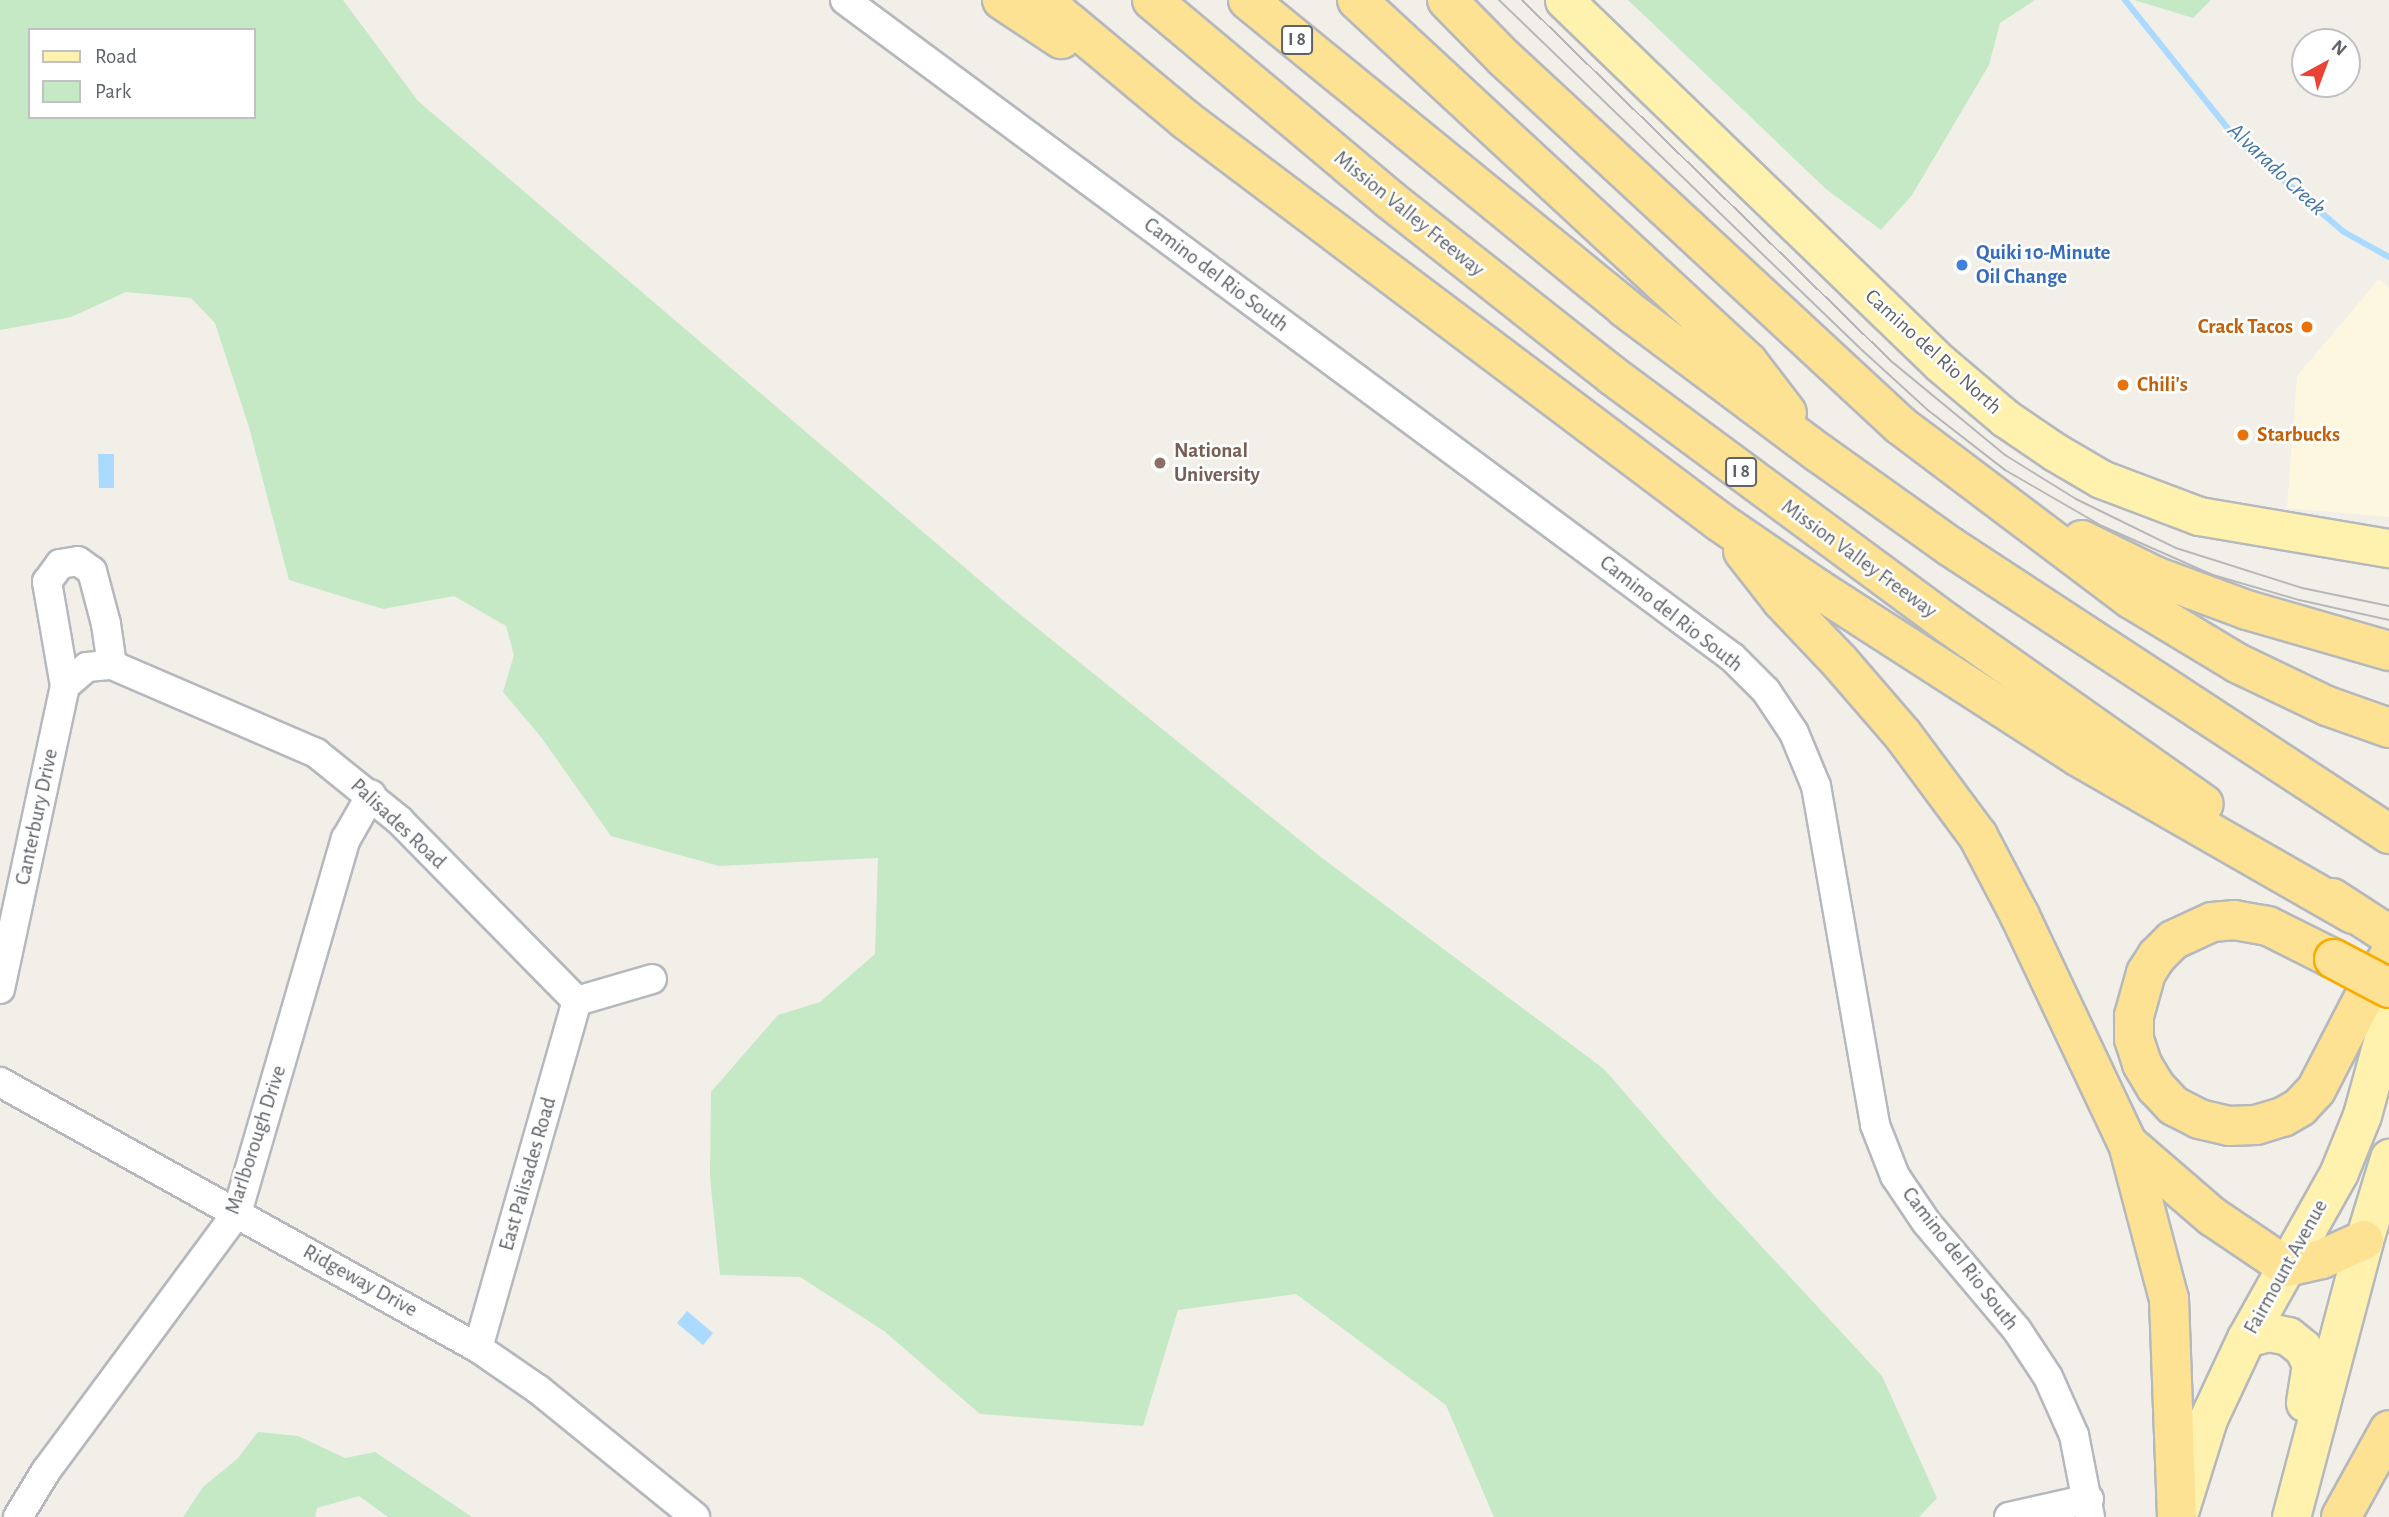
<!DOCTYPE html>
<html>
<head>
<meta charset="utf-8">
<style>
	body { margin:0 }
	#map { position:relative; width:2389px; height:1517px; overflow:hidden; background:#f1efe8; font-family:"Alegreya Sans",sans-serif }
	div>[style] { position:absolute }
	.commercial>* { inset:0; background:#fef7e0 }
	.green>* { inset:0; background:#c5e8c5 }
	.water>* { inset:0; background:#aadaff }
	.stream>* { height:6px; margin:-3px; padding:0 3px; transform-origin:3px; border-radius:3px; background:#aadaff }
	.roads { filter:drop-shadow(2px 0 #b5b8bc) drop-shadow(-2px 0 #b5b8bc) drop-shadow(0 2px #b5b8bc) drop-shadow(0 -2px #b5b8bc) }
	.minor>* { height:28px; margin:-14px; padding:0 14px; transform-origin:14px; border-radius:14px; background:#fff }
	.major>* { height:37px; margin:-18.5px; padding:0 18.5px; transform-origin:18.5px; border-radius:18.5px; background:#fff2af }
	.highway>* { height:38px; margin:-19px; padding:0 19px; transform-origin:19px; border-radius:19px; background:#fde293 }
	.tram>* { height:2px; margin:-1px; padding:0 1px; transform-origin:1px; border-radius:1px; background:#b6b7b8 }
	.bridges { filter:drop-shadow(2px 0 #f9ab00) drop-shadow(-2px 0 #f9ab00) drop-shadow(0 2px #f9ab00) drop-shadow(0 -2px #f9ab00) }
	.highway-bridge>* { height:38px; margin:-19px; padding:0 19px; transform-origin:19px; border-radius:19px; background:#fde293 }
	.dots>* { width:19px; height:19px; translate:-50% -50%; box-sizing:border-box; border:4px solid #fff; border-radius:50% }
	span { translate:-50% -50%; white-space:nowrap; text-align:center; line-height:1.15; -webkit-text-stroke:5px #fff; paint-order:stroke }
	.shield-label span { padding:2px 5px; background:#fff; border:2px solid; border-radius:5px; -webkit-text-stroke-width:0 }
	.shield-label { font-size:19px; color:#5f6368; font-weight:700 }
	.street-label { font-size:21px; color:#5f6368 }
	.shop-label { font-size:21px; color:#366cbe; font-weight:700 }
	.left { translate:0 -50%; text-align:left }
	.food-label { font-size:21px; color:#c56008; font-weight:700 }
	.right { translate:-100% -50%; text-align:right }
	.education-label { font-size:21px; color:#785e54; font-weight:700 }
	.water-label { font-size:23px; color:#4174aa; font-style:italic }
	.legend { position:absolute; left:28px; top:28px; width:228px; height:91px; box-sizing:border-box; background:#fff; border:2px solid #bfc1c3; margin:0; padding:9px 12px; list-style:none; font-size:21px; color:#5f6368 }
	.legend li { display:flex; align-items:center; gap:14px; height:35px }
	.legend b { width:35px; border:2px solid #bfc1c3 }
	.north { position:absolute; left:2291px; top:28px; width:70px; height:70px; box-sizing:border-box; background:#fff; border:2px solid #bfc1c3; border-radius:50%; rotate:41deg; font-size:19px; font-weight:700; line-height:28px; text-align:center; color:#5f6368 }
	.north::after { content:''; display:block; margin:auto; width:24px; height:32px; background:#ea4335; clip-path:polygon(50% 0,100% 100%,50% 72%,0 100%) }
</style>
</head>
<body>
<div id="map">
	<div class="commercial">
		<i style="clip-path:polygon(2379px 279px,2389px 288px,2389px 517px,2287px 508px,2297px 376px)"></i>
	</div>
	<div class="green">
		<i style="clip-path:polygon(evenodd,0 0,343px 0,418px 101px,1011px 607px,1322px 858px,1604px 1069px,1710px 1191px,1882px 1376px,1937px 1498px,1919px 1517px,1494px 1517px,1446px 1405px,1296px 1294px,1178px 1310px,1143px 1426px,980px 1414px,884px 1331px,800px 1277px,720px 1275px,710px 1177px,711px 1092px,778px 1015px,820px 1002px,875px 954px,878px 858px,719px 866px,611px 836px,541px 737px,503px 692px,514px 655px,506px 626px,454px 596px,383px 609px,289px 580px,249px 427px,215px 323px,191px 298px,126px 292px,71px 317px,0 330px,0 0,30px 30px,254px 30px,254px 117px,30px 117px,30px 30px)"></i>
		<i style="clip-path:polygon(1628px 0,2035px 0,2000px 23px,1989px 65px,1912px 195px,1881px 230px,1826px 189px)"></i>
		<i style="clip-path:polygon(2134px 0,2211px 0,2193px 18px)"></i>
		<i style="clip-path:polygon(258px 1432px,298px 1436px,345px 1458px,375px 1452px,472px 1517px,388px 1517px,359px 1496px,317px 1508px,315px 1517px,183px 1517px,203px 1487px,237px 1459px)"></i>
	</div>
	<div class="water">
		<i style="clip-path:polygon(98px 454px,114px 454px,114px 488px,99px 488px)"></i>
		<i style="clip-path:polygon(687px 1311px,713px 1333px,703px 1345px,677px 1323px)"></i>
	</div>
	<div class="stream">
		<i style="left:2125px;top:0;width:179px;rotate:51.3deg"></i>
		<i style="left:2237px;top:140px;width:141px;rotate:40.7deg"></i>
		<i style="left:2344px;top:232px;width:51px;rotate:29.1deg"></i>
	</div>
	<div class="roads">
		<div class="minor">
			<i style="left:845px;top:0;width:1104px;rotate:36.53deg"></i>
			<i style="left:1732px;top:657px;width:48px;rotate:45deg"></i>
			<i style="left:1766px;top:691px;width:50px;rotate:56.3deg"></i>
			<i style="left:1794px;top:733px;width:57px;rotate:67.5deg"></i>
			<i style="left:1816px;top:786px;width:344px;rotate:80.1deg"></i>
			<i style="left:1875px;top:1125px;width:55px;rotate:68.6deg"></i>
			<i style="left:1895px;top:1176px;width:55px;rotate:56deg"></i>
			<i style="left:1926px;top:1222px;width:141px;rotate:49.9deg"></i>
			<i style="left:2017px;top:1330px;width:56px;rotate:56.6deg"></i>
			<i style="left:2048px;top:1377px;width:64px;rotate:65.9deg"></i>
			<i style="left:2074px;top:1435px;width:84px;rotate:79deg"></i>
			<i style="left:65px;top:686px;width:29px;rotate:-41deg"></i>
			<i style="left:87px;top:667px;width:25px;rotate:-5deg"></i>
			<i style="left:112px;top:665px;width:222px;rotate:23.3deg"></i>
			<i style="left:316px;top:753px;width:107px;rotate:38.9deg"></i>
			<i style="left:399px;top:820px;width:254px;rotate:45.5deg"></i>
			<i style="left:0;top:989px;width:310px;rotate:-77.9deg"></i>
			<i style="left:65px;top:686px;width:106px;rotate:-99.8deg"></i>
			<i style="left:47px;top:582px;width:22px;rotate:-54deg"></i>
			<i style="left:60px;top:564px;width:18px;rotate:-9deg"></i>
			<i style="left:78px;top:561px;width:17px;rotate:36deg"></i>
			<i style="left:92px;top:571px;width:55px;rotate:75.2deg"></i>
			<i style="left:106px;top:624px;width:41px;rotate:81.7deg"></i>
			<i style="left:577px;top:1001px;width:78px;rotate:-16.3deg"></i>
			<i style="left:0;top:1082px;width:547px;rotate:29.1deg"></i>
			<i style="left:478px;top:1348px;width:74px;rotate:34.5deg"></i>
			<i style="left:539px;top:1390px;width:201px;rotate:39.1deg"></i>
			<i style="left:478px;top:1348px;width:361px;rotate:-74.1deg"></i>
			<i style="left:18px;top:1517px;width:54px;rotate:-58.7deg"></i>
			<i style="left:46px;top:1471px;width:321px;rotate:-53.5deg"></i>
			<i style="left:237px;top:1213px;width:390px;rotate:-73.8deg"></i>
			<i style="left:346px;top:839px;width:51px;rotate:-60.4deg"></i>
			<i style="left:2009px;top:1517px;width:82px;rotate:-12.7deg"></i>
		</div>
		<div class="major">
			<i style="left:1564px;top:0;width:523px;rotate:43.99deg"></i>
			<i style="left:1940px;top:363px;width:85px;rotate:40.2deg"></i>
			<i style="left:2005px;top:418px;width:60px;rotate:34.2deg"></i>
			<i style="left:2055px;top:452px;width:53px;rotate:30.4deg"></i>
			<i style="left:2101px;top:479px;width:105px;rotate:20.7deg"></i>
			<i style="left:2199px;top:516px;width:193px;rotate:9.6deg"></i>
			<i style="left:2246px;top:1338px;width:23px;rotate:-15deg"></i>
			<i style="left:2268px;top:1332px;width:20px;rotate:11deg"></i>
			<i style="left:2288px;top:1336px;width:19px;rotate:39deg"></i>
			<i style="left:2303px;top:1348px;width:18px;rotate:63deg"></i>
			<i style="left:2311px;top:1364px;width:39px;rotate:99deg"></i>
			<i style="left:2180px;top:1509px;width:94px;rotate:-72.7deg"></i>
			<i style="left:2208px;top:1419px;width:89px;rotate:-64.9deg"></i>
			<i style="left:2246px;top:1338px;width:190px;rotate:-60.7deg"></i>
			<i style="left:2339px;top:1172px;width:61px;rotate:-68deg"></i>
			<i style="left:2362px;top:1115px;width:103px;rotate:-74.7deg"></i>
			<i style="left:2291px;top:1517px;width:286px;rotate:-75.2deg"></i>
			<i style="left:2364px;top:1240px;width:86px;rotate:-73deg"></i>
		</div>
		<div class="highway">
			<i style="left:1002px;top:0;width:71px;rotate:33.5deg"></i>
			<i style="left:1042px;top:0;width:187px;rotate:39.8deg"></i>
			<i style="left:1186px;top:120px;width:668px;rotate:36.97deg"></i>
			<i style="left:1720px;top:522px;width:119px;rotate:34.4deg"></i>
			<i style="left:1818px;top:589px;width:308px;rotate:32.8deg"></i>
			<i style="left:2077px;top:756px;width:318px;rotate:29.8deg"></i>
			<i style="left:1152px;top:0;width:309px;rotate:40deg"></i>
			<i style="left:1389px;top:199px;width:285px;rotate:38.3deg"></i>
			<i style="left:1613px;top:376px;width:415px;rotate:36.5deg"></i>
			<i style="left:1947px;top:623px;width:314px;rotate:35.2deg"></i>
			<i style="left:1248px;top:0;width:487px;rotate:39.2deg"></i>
			<i style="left:1625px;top:308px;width:242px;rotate:36.8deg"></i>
			<i style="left:1819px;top:453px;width:162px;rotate:35.5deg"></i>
			<i style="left:1951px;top:547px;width:524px;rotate:33.23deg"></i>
			<i style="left:1357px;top:0;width:533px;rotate:42.79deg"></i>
			<i style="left:1748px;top:362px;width:64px;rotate:52.6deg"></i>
			<i style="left:1447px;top:0;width:81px;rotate:45.5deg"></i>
			<i style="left:1504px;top:58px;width:540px;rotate:42.82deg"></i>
			<i style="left:1900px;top:425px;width:289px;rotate:37deg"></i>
			<i style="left:2131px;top:599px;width:124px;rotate:31.1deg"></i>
			<i style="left:2237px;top:663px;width:100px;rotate:25.5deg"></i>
			<i style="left:2327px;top:706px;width:66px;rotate:19.5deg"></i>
			<i style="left:2082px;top:540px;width:81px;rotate:26.3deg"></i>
			<i style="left:2155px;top:576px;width:98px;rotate:20.3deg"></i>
			<i style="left:2247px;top:610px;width:148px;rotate:16.1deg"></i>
			<i style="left:1743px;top:551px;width:63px;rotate:52deg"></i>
			<i style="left:1782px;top:601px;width:84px;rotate:46.4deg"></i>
			<i style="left:1840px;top:662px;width:96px;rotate:49.2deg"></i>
			<i style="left:1903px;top:735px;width:126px;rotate:53.4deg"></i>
			<i style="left:1978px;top:836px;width:90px;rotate:62.3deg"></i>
			<i style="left:2020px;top:916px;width:252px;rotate:64.7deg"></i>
			<i style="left:2128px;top:1144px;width:160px;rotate:75.2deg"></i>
			<i style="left:2169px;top:1299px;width:218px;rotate:87.9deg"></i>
			<i style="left:2332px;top:898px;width:68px;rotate:33deg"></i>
			<i style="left:2334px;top:959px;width:74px;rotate:-153.4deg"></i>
			<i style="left:2268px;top:926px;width:34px;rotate:-170deg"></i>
			<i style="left:2235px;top:920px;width:23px;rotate:175deg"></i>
			<i style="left:2212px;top:922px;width:43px;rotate:155.2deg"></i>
			<i style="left:2173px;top:940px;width:23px;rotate:135deg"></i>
			<i style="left:2157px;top:956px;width:20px;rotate:123deg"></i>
			<i style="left:2146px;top:973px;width:45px;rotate:105.6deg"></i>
			<i style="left:2134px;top:1016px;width:23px;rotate:90deg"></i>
			<i style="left:2134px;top:1039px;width:26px;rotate:72deg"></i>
			<i style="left:2142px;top:1064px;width:27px;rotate:59deg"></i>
			<i style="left:2156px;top:1087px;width:26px;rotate:47deg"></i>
			<i style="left:2174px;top:1106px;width:28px;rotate:27deg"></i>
			<i style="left:2199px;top:1119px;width:31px;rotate:13deg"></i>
			<i style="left:2229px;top:1126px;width:27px;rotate:-2deg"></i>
			<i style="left:2256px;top:1125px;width:28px;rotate:-17deg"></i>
			<i style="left:2283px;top:1117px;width:20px;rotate:-30deg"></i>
			<i style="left:2300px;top:1107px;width:23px;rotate:-47deg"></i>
			<i style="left:2316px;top:1090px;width:111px;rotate:-62.7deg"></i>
			<i style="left:2367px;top:991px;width:41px;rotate:-57.8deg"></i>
			<i style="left:2128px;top:1144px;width:112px;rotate:40.7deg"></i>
			<i style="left:2213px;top:1217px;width:89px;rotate:34deg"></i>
			<i style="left:2287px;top:1267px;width:36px;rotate:-13deg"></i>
			<i style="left:2322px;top:1259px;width:46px;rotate:-24.3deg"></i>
			<i style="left:2341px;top:1517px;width:99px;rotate:-61.1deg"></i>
		</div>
	</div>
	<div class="tram">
		<i style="left:1499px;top:0;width:506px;rotate:43.96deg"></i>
		<i style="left:1863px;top:351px;width:89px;rotate:42.3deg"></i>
		<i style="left:1929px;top:411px;width:96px;rotate:37.8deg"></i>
		<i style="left:2005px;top:470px;width:112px;rotate:30deg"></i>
		<i style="left:2102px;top:526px;width:121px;rotate:23.8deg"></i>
		<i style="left:2213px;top:575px;width:90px;rotate:16.2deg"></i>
		<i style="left:2299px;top:600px;width:92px;rotate:12.5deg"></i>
		<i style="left:1522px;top:0;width:516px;rotate:44.37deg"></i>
		<i style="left:1891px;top:361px;width:148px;rotate:39.5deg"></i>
		<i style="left:2005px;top:455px;width:84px;rotate:31.8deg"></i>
		<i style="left:2076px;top:499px;width:111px;rotate:26.1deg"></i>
		<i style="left:2176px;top:548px;width:132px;rotate:17.6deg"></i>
		<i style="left:2302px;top:588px;width:89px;rotate:11.7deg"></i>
	</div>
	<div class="bridges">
		<div class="highway-bridge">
			<i style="left:2334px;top:959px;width:62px;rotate:27.8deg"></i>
		</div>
	</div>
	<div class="dots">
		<i style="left:1962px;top:265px;background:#3f7fe0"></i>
		<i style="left:2307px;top:327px;background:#e8710a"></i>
		<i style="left:2123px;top:385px;background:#e8710a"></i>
		<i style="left:2243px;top:435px;background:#e8710a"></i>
		<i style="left:1160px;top:463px;background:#8d6e63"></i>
	</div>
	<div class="shield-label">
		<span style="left:1297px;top:40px">I 8</span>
		<span style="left:1741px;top:472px">I 8</span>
	</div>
	<div class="street-label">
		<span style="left:1409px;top:214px;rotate:39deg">Mission Valley Freeway</span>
		<span style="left:1216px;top:275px;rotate:37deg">Camino del Rio South</span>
		<span style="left:1933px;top:352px;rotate:42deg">Camino del Rio North</span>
		<span style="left:1859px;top:559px;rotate:36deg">Mission Valley Freeway</span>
		<span style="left:1671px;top:614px;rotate:38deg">Camino del Rio South</span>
		<span style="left:37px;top:817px;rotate:-78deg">Canterbury Drive</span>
		<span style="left:398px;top:824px;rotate:43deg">Palisades Road</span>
		<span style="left:256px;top:1140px;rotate:-72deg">Marlborough Drive</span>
		<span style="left:528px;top:1174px;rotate:-74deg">East Palisades Road</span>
		<span style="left:1960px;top:1259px;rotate:52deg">Camino del Rio South</span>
		<span style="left:2286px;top:1267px;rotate:-61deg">Fairmount Avenue</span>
		<span style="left:360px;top:1281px;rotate:29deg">Ridgeway Drive</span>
	</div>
	<div class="shop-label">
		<span class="left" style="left:1976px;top:265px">Quiki 10-Minute<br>Oil Change</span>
	</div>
	<div class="food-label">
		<span class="right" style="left:2293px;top:327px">Crack Tacos</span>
		<span class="left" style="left:2137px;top:385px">Chili's</span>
		<span class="left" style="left:2257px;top:435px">Starbucks</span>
	</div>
	<div class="education-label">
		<span class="left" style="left:1174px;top:463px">National<br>University</span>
	</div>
	<div class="water-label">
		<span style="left:2276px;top:170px;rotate:43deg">Alvarado Creek</span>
	</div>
	<ul class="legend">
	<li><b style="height:9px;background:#fff2af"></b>Road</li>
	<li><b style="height:19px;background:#c5e8c5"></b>Park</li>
	</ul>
	<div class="north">N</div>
</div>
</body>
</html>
